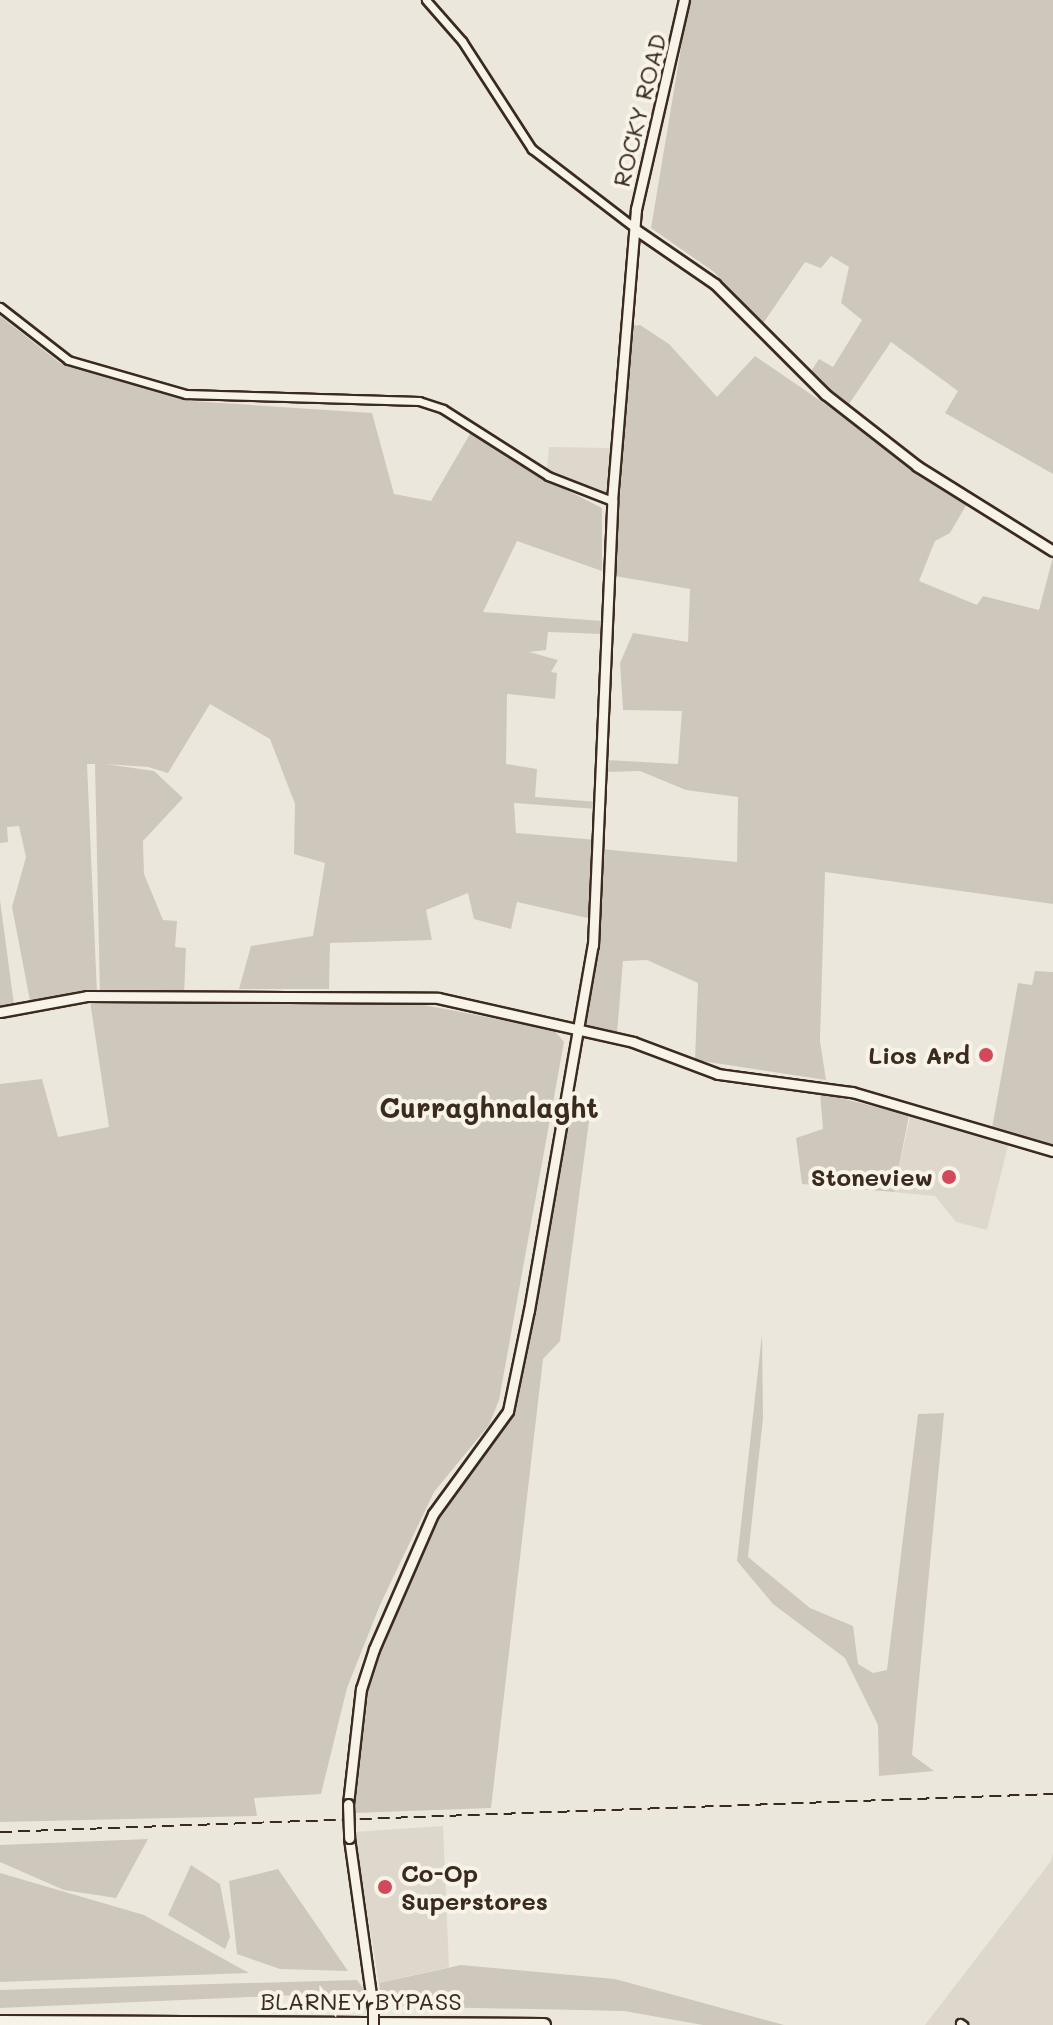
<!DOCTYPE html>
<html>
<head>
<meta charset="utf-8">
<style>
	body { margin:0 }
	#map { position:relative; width:1053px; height:2025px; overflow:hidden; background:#ece7dc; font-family:Mali,sans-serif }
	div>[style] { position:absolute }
	.built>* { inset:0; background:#ddd7cc }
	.green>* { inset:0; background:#cec8bc }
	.roads { filter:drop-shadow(2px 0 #3b2a1e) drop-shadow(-2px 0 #3b2a1e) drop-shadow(0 2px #3b2a1e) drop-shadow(0 -2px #3b2a1e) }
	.minor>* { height:7px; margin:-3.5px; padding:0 3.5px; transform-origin:3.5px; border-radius:3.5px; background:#f7f3e8 }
	.tertiary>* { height:9px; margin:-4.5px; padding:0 4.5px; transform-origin:4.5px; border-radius:4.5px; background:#f7f3e8 }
	.trunk>* { height:12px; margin:-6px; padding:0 6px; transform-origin:6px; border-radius:6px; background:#f7f3e8 }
	.rail>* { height:2px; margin-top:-1px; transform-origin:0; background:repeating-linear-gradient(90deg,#3b2a1e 0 12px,transparent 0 18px) }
	.bridges { filter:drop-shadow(2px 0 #3b2a1e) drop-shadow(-2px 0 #3b2a1e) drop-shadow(0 2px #3b2a1e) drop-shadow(0 -2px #3b2a1e) }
	.tertiary-bridge>* { height:9px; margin:-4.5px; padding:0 4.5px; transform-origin:4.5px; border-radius:4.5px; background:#f7f3e8 }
	.dots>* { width:22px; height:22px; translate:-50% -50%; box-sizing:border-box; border:4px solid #f7f3e8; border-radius:50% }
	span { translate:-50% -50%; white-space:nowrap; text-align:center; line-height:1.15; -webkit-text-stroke:8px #f7f3e8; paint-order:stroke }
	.street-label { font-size:24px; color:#3b2a1e }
	.poi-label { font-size:24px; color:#3b2a1e; font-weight:700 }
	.right { translate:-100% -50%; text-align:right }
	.left { translate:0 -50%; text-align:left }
	.quarter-label { font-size:28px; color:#3b2a1e; font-weight:700 }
</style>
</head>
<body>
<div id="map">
	<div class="built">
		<i style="clip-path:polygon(549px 447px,611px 448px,609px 494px,547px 470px)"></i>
		<i style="clip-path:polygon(910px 1116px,1009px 1142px,987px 1230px,956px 1222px,935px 1196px,894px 1192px)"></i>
		<i style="clip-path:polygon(443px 1826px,449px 1967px,379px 1983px,354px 1832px)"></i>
		<i style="clip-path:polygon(1053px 1853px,1053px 2025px,925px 2025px,1051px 1861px)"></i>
	</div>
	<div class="green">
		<i style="clip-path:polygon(689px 0,1053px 0,1053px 474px,945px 413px,958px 391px,891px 342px,849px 404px,810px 373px,819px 359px,833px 367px,862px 320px,841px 303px,849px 267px,831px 256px,821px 268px,805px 262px,762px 325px,714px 272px,651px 228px)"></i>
		<i style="clip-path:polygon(0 316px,60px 363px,191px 401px,372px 413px,394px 494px,431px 501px,474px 427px,533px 473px,602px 508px,602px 571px,517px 541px,483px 612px,602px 621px,604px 634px,548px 632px,546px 650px,529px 652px,558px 660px,551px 672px,557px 673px,555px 699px,507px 694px,506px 764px,537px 769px,535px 797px,598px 802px,597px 809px,514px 803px,516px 833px,597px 840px,592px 919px,517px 902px,511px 929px,474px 919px,468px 893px,426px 910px,432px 940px,330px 943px,329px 989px,239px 989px,251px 946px,313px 936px,325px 863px,294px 854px,295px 804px,270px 739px,210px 704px,168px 773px,148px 767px,106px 764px,154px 771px,183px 798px,143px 841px,144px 874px,163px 920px,177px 921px,175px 947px,186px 948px,184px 996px,100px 996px,95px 764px,87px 764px,97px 994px,31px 1006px,12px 907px,26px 857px,19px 826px,7px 827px,8px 842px,0 843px)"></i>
		<i style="clip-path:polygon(640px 325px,669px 344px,717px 397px,755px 356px,968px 502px,950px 533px,935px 541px,919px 581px,977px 605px,983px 596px,1039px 610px,1053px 557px,1053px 904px,825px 872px,820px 1041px,826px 1080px,695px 1060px,698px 983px,647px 960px,623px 961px,617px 1034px,584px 1024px,598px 947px,601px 849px,737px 862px,738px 797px,686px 790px,640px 771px,606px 772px,607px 760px,678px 764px,682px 711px,623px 710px,620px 663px,633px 633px,688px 642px,690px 589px,615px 576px,631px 326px)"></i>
		<i style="clip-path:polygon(0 900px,14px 1005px,0 1007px)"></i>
		<i style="clip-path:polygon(1035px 971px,1053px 972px,1053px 1146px,992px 1128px,1018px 983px,1032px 985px)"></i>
		<i style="clip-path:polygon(90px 1001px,414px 1003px,554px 1030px,564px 1042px,499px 1400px,489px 1425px,434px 1492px,380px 1605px,347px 1688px,321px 1794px,254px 1798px,257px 1816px,0 1822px,0 1084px,42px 1079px,58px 1137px,109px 1127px)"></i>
		<i style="clip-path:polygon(820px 1093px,909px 1115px,894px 1192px,802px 1184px,796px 1138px,823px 1129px)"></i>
		<i style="clip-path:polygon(568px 1110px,589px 1121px,560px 1341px,543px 1359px,491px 1808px,354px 1813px,363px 1706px,390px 1620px,446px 1499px,501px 1434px,512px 1408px)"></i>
		<i style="clip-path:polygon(762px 1334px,763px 1418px,748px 1557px,810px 1608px,853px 1626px,858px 1664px,873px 1673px,887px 1670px,918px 1414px,944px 1413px,912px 1755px,934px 1771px,879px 1776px,878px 1725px,845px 1658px,773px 1604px,737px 1561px)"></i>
		<i style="clip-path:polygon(148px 1839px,116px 1898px,64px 1890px,0 1862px,0 1845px)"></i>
		<i style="clip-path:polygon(191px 1865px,220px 1884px,230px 1937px,225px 1949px,168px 1915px)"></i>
		<i style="clip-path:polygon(278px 1869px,348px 1971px,280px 1969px,237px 1954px,229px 1881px)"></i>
		<i style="clip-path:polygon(0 1873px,144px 1915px,249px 1973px,0 1982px)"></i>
		<i style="clip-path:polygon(461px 1965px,615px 1979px,784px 2025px,703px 2025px,624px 2011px,382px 2006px,379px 1983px)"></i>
		<i style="clip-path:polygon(357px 1980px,366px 1992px,0 2008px,0 1990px)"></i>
	</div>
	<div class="roads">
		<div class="minor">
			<i style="left:426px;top:0;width:55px;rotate:48.7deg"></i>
			<i style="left:462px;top:41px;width:129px;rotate:57.1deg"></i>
			<i style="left:532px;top:149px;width:130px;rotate:37.5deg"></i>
			<i style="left:0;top:307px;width:86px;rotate:37.9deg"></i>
			<i style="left:68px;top:360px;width:123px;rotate:16.1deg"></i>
			<i style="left:186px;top:394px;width:233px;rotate:1.7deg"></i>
			<i style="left:419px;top:401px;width:25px;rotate:18deg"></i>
			<i style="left:443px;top:409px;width:125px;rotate:32.5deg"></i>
			<i style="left:548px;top:476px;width:69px;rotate:21.3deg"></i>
			<i style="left:960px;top:2023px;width:4px;rotate:34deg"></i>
		</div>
		<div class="tertiary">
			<i style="left:635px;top:229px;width:97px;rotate:34.5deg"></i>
			<i style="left:715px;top:284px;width:156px;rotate:45deg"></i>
			<i style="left:825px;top:394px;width:117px;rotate:38deg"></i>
			<i style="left:917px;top:466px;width:160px;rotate:32deg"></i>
			<i style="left:0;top:1012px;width:88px;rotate:-10.4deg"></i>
			<i style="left:87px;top:996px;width:351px;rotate:0.3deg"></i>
			<i style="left:438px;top:998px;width:200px;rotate:12.7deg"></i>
			<i style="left:633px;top:1042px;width:91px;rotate:20.6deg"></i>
			<i style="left:718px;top:1074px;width:135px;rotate:7.7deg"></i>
			<i style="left:852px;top:1092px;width:209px;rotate:16.4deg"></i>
			<i style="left:348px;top:1804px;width:116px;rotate:-83.6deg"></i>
			<i style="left:361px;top:1689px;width:42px;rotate:-72deg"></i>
			<i style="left:374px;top:1649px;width:147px;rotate:-66.4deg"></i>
			<i style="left:433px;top:1514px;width:127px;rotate:-53.9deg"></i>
			<i style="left:508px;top:1411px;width:103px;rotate:-78.3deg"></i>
			<i style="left:529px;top:1310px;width:371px;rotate:-80.1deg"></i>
			<i style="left:593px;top:945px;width:444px;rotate:-87.5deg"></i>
			<i style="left:612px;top:501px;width:293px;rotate:-85.3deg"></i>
			<i style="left:636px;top:209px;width:214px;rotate:-77.1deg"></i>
			<i style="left:349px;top:1838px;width:172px;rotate:82deg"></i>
		</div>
		<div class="trunk">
			<i style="left:0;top:2022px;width:544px;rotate:0.32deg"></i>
		</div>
	</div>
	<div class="rail">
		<i style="left:0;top:1832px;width:1054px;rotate:-2.07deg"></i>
	</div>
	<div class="bridges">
		<div class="tertiary-bridge">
			<i style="left:348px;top:1804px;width:34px;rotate:88deg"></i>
			<i style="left:373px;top:2025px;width:17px;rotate:-90deg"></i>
		</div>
	</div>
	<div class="dots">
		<i style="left:986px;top:1055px;background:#d1495b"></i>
		<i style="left:949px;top:1177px;background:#d1495b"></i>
		<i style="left:385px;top:1887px;background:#d1495b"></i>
	</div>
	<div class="street-label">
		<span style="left:639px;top:110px;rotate:-76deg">ROCKY ROAD</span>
		<span style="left:361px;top:2001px">BLARNEY BYPASS</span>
	</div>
	<div class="poi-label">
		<span class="right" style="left:970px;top:1055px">Lios Ard</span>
		<span class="right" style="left:933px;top:1177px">Stoneview</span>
		<span class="left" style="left:401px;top:1887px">Co-Op<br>Superstores</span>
	</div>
	<div class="quarter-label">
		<span style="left:489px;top:1107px">Curraghnalaght</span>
	</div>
</div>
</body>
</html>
